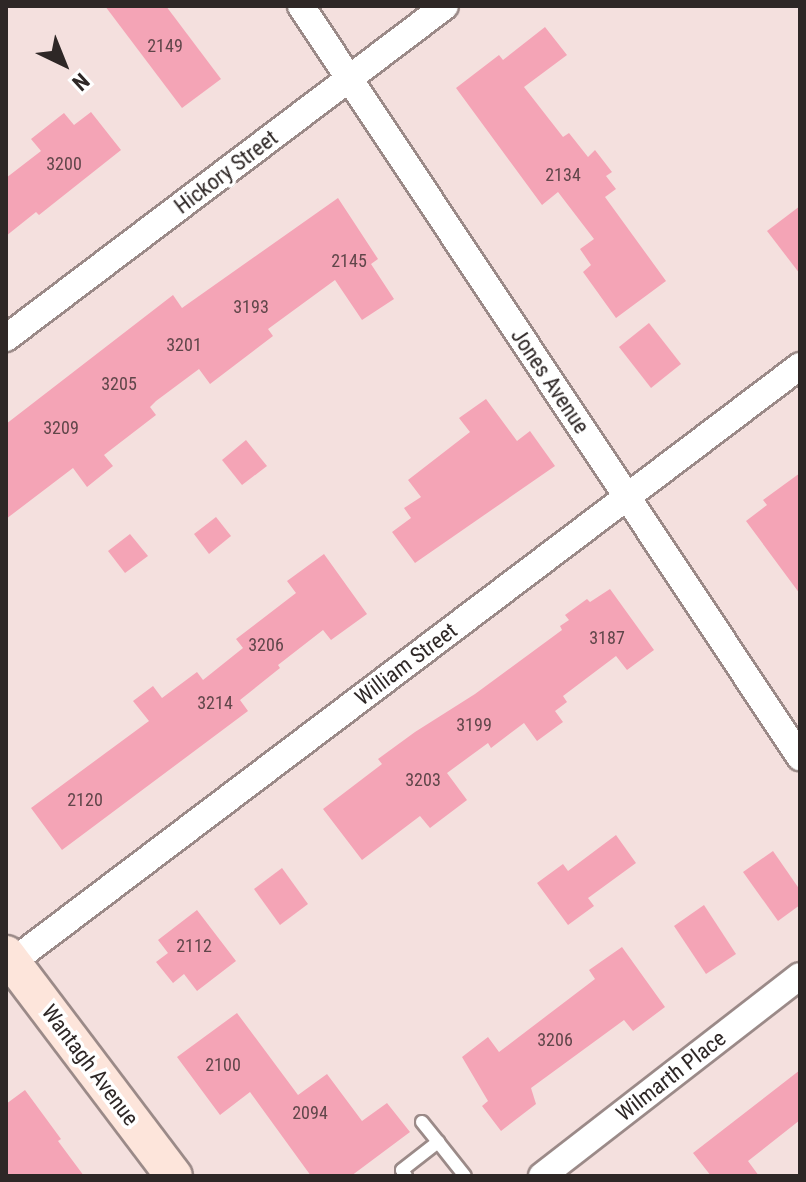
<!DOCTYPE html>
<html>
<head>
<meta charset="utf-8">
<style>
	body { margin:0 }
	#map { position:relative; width:806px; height:1182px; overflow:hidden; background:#f4e0de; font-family:"Roboto Condensed",sans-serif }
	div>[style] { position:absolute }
	.building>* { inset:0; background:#f4a4b6 }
	.roads { filter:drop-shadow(2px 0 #9b8a88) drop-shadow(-2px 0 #9b8a88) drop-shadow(0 2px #9b8a88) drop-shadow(0 -2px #9b8a88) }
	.lane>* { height:12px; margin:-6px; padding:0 6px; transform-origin:6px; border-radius:6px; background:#fff }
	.street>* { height:26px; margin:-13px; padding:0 13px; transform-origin:13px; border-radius:13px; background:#fff }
	.secondary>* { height:36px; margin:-18px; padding:0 18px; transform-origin:18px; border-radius:18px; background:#fde5db }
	span { translate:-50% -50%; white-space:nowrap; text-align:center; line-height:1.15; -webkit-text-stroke:7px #fff; paint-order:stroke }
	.number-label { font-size:18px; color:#60464a }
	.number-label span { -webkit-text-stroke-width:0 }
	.street-label { font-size:22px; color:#2e2726 }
	.frame { position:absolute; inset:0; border:8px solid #2e2726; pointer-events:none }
	.north { position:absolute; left:24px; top:24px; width:80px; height:80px; -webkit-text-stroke:6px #fff; paint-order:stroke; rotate:137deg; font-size:22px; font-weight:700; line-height:32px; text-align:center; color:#2e2726 }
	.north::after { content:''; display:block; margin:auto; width:28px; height:36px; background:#2e2726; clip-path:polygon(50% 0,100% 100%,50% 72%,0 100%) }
</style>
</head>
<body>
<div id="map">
	<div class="building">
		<i style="clip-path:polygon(105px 6px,166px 6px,221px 79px,182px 108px)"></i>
		<i style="clip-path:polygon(545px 27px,567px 55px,524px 87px,563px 137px,569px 133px,588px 157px,595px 150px,612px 172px,606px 176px,616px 189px,605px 197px,666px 281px,616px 318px,583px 272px,591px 265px,580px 249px,594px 239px,558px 192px,542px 205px,456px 88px,499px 55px,503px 60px)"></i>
		<i style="clip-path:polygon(91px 112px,121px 150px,39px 215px,36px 212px,6px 236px,6px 178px,41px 151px,31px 139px,64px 113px,74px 125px)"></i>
		<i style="clip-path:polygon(338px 198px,378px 259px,371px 264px,394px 299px,362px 320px,335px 280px,268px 329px,273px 336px,210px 384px,199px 369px,156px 401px,150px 407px,156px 415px,104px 455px,113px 466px,87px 487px,73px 468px,6px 519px,6px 424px,173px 295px,182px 308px)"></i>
		<i style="clip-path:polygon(800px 206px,800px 274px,767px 231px)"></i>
		<i style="clip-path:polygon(649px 323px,681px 364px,651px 388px,619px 347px)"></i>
		<i style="clip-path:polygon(486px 399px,517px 441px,530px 431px,555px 466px,415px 563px,392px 532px,411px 518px,404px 508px,421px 497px,408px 480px,470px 432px,459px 418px)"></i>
		<i style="clip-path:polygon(246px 440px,267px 466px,242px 485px,222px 460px)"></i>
		<i style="clip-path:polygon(800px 473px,800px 594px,746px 521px,767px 505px,763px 500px)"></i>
		<i style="clip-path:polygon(216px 517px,231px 536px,209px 554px,194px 534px)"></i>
		<i style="clip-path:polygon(130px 534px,148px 556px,125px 573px,108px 551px)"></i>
		<i style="clip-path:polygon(324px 554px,367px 614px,331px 640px,323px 630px,278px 665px,280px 668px,240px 700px,248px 711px,62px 850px,31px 808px,149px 721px,133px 701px,153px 686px,162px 698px,197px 672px,203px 680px,243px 648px,236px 639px,296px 593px,287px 581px)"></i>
		<i style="clip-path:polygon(610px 589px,654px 650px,627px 670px,616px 656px,563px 696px,567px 702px,555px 711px,563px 722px,537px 741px,524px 723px,491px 748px,488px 743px,447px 773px,467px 800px,430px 828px,420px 816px,362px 860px,323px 809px,382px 764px,378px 759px,415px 732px,475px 694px,562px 630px,560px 626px,569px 620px,565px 615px,587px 599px,590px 602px)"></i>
		<i style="clip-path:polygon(616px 835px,636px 863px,588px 898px,594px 906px,568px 925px,537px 883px,563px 864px,568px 871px)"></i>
		<i style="clip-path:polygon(773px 851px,800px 890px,800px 905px,778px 921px,743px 872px)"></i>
		<i style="clip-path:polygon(282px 868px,308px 904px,280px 925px,254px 889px)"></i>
		<i style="clip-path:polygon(704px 905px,736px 954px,706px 974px,674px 926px)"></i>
		<i style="clip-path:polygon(197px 910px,236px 961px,197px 991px,184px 974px,173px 983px,156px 962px,168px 953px,158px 940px)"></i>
		<i style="clip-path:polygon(622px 947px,665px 1007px,633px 1031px,624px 1020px,531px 1088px,536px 1104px,501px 1131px,482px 1106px,488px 1101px,462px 1057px,488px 1037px,499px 1052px,595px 979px,589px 970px)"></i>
		<i style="clip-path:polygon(237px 1013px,298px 1095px,327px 1074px,362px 1121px,387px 1103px,410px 1132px,351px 1176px,311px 1176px,250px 1092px,220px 1115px,177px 1057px)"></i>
		<i style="clip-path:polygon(800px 1070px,800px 1120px,748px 1161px,759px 1176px,711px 1176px,693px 1153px)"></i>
		<i style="clip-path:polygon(25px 1090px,61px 1139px,58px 1141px,84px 1176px,6px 1176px,6px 1104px)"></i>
	</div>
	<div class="roads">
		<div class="lane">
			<i style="left:422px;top:1122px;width:26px;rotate:51deg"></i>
			<i style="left:406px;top:1176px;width:7px;rotate:-124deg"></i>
			<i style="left:402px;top:1170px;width:46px;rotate:-37.9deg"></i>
			<i style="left:438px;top:1142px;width:43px;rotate:51.5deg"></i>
		</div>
		<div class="street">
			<i style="left:301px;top:6px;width:902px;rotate:56.4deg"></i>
			<i style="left:6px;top:338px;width:550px;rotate:-37.1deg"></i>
			<i style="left:12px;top:962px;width:988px;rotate:-37.1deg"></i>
			<i style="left:542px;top:1176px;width:326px;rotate:-37.8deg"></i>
		</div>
		<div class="secondary">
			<i style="left:6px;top:954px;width:278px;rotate:52.9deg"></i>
		</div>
	</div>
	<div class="number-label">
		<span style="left:165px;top:46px">2149</span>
		<span style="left:64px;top:164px">3200</span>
		<span style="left:563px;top:175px">2134</span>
		<span style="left:349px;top:261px">2145</span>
		<span style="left:251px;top:307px">3193</span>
		<span style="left:184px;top:345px">3201</span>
		<span style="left:119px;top:384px">3205</span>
		<span style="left:61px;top:428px">3209</span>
		<span style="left:607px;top:638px">3187</span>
		<span style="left:266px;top:645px">3206</span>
		<span style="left:215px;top:703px">3214</span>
		<span style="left:474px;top:725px">3199</span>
		<span style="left:423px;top:780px">3203</span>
		<span style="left:85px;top:800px">2120</span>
		<span style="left:194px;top:946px">2112</span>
		<span style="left:555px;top:1040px">3206</span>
		<span style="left:223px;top:1065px">2100</span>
		<span style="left:310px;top:1113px">2094</span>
	</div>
	<div class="street-label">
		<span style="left:226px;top:172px;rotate:-37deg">Hickory Street</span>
		<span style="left:550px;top:381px;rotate:56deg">Jones Avenue</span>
		<span style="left:406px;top:664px;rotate:-37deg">William Street</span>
		<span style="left:90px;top:1065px;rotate:53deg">Wantagh Avenue</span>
		<span style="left:671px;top:1076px;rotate:-38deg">Wilmarth Place</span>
	</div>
	<div class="frame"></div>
	<div class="north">N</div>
</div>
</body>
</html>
